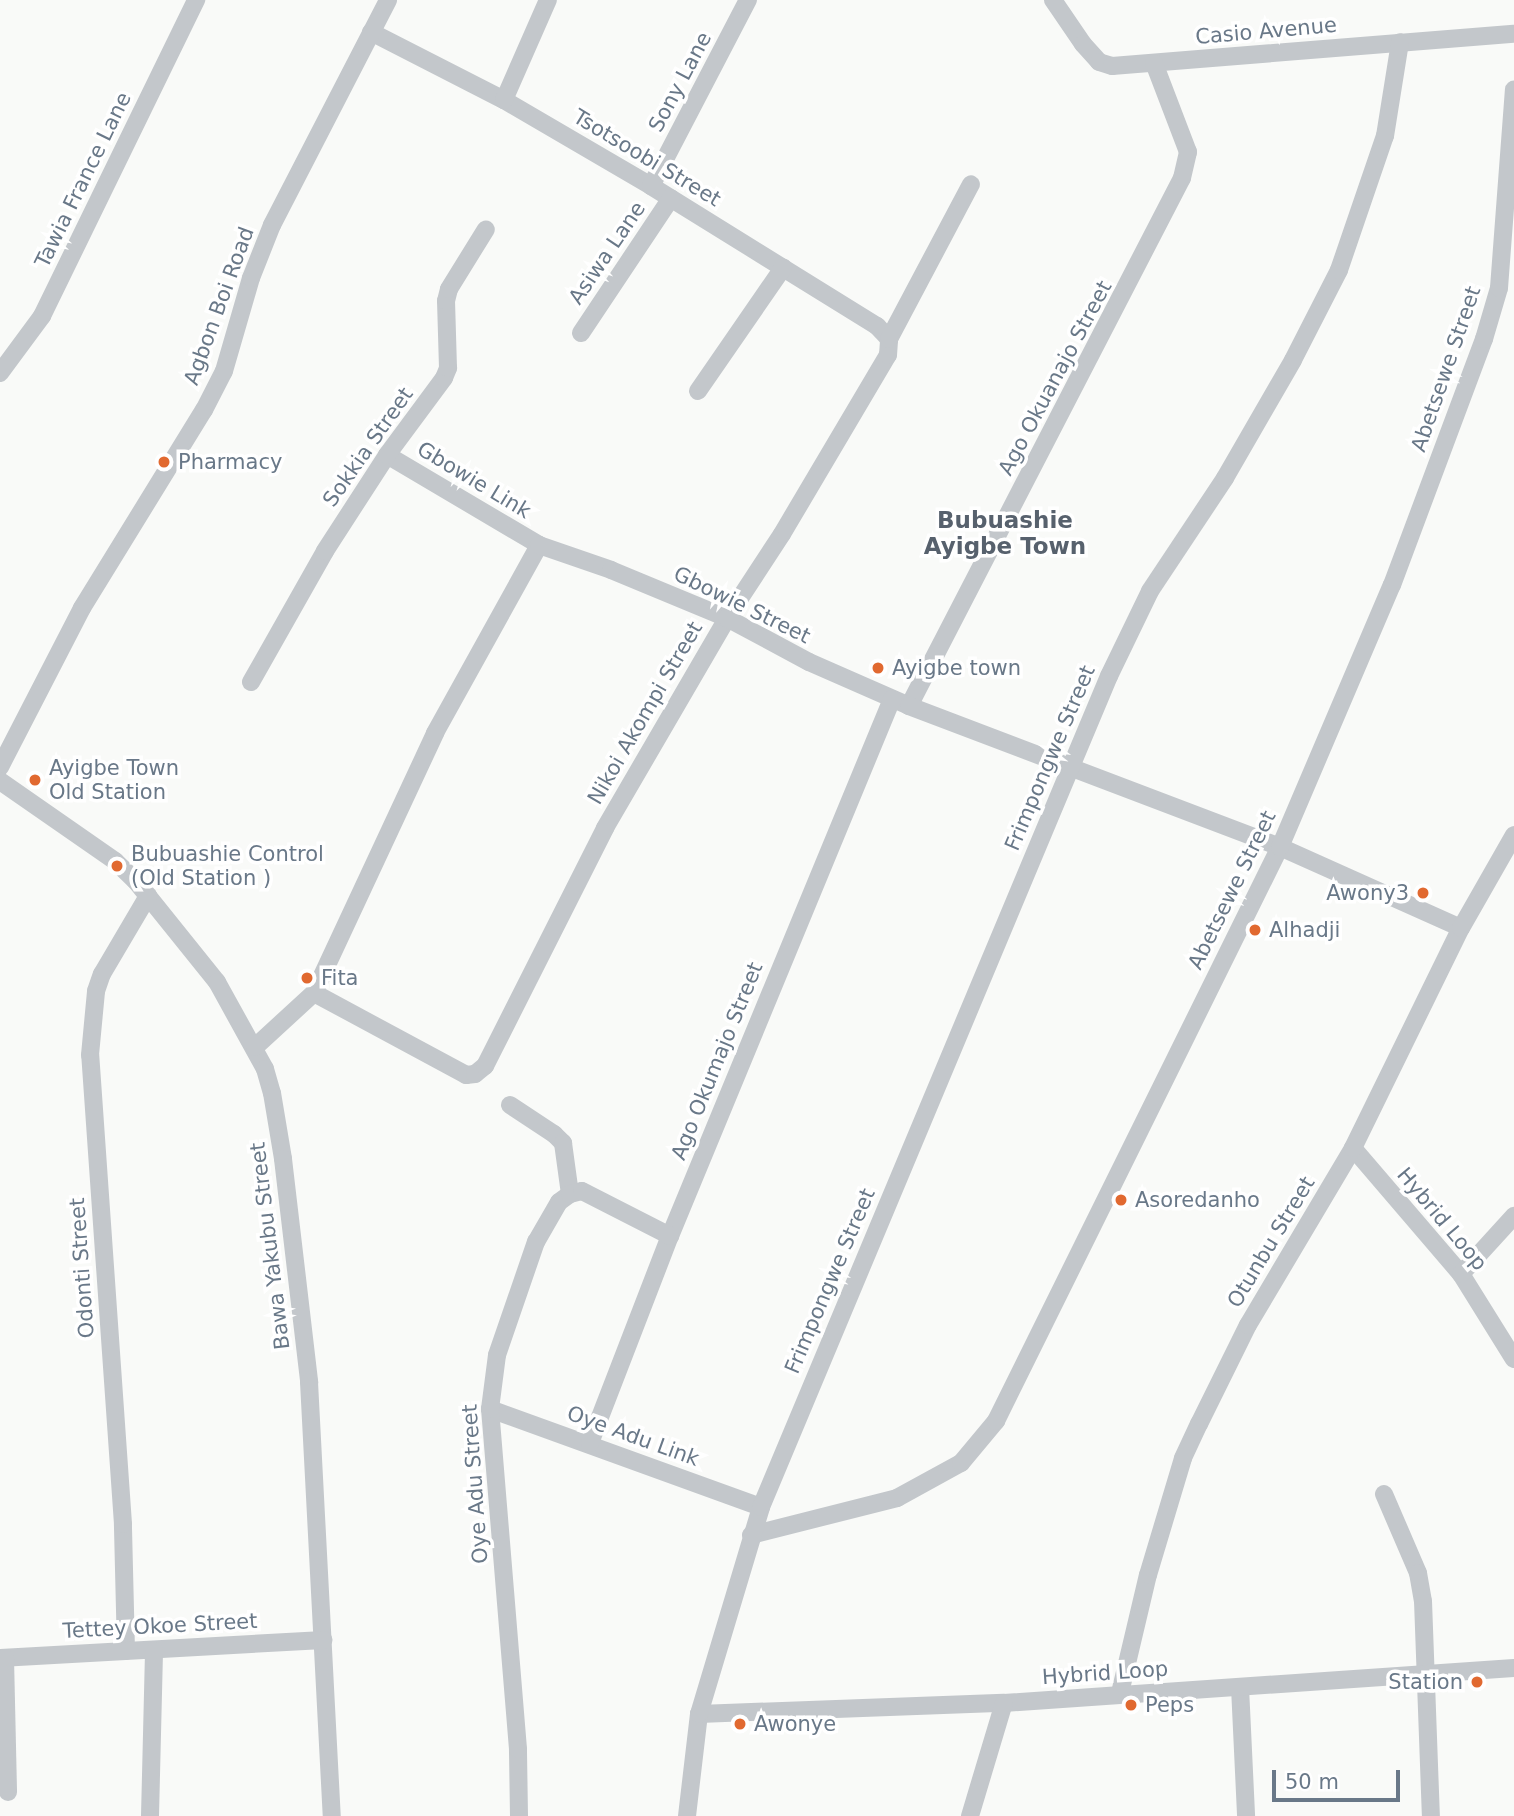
<!DOCTYPE html>
<html>
<head>
<meta charset="utf-8">
<style>
	body { margin:0 }
	#map { position:relative; width:1514px; height:1816px; overflow:hidden; background:#f9faf8; font-family:"DejaVu Sans",sans-serif }
	div>[style] { position:absolute }
	.minor>* { height:18px; margin:-9px; padding:0 9px; transform-origin:9px; border-radius:9px; background:#c3c7cb }
	.dots>* { width:19px; height:19px; translate:-50% -50%; box-sizing:border-box; border:4px solid #fff; border-radius:50% }
	span { translate:-50% -50%; white-space:nowrap; text-align:center; line-height:1.15; -webkit-text-stroke:7px #fff; paint-order:stroke }
	.street-label { font-size:21px; color:#697888 }
	.poi-label { font-size:21px; color:#697888 }
	.left { translate:0 -50%; text-align:left }
	.right { translate:-100% -50%; text-align:right }
	.neighbourhood-label { font-size:23px; color:#57616d; font-weight:700 }
	.scale { position:absolute; left:1272px; top:1770px; width:128px; height:32px; box-sizing:border-box; border:4px solid #697888; border-top:0; padding-left:9px; font-size:21px; line-height:24px; white-space:nowrap; color:#697888; -webkit-text-stroke:5px #fff; paint-order:stroke }
</style>
</head>
<body>
<div id="map">
	<div class="minor">
		<i style="left:1053px;top:0;width:53px;rotate:55.7deg"></i>
		<i style="left:1083px;top:44px;width:24px;rotate:48deg"></i>
		<i style="left:1099px;top:62px;width:14px;rotate:17deg"></i>
		<i style="left:1112px;top:66px;width:403px;rotate:-4.6deg"></i>
		<i style="left:371px;top:32px;width:149px;rotate:27.1deg"></i>
		<i style="left:504px;top:100px;width:170px;rotate:30.3deg"></i>
		<i style="left:651px;top:186px;width:266px;rotate:31.8deg"></i>
		<i style="left:877px;top:326px;width:18px;rotate:47deg"></i>
		<i style="left:504px;top:100px;width:109px;rotate:-66.3deg"></i>
		<i style="left:651px;top:186px;width:210px;rotate:-62.5deg"></i>
		<i style="left:581px;top:333px;width:162px;rotate:-56.3deg"></i>
		<i style="left:0;top:373px;width:71px;rotate:-53.6deg"></i>
		<i style="left:42px;top:316px;width:352px;rotate:-64deg"></i>
		<i style="left:698px;top:391px;width:150px;rotate:-55.4deg"></i>
		<i style="left:387px;top:455px;width:177px;rotate:30.6deg"></i>
		<i style="left:251px;top:682px;width:150px;rotate:-60.5deg"></i>
		<i style="left:325px;top:551px;width:114px;rotate:-57.1deg"></i>
		<i style="left:387px;top:455px;width:96px;rotate:-53.5deg"></i>
		<i style="left:444px;top:378px;width:11px;rotate:-68deg"></i>
		<i style="left:448px;top:368px;width:67px;rotate:-91.7deg"></i>
		<i style="left:446px;top:301px;width:12px;rotate:-76deg"></i>
		<i style="left:449px;top:289px;width:70px;rotate:-58.3deg"></i>
		<i style="left:909px;top:706px;width:594px;rotate:-62.66deg"></i>
		<i style="left:1182px;top:178px;width:27px;rotate:-77deg"></i>
		<i style="left:1188px;top:152px;width:95px;rotate:-110.9deg"></i>
		<i style="left:0;top:767px;width:179px;rotate:-62.7deg"></i>
		<i style="left:82px;top:608px;width:233px;rotate:-58.4deg"></i>
		<i style="left:204px;top:410px;width:44px;rotate:-62.9deg"></i>
		<i style="left:224px;top:371px;width:97px;rotate:-73.8deg"></i>
		<i style="left:251px;top:278px;width:57px;rotate:-68.4deg"></i>
		<i style="left:272px;top:225px;width:253px;rotate:-62.7deg"></i>
		<i style="left:0;top:781px;width:140px;rotate:34.8deg"></i>
		<i style="left:115px;top:861px;width:28px;rotate:44deg"></i>
		<i style="left:135px;top:880px;width:131px;rotate:51.2deg"></i>
		<i style="left:217px;top:982px;width:99px;rotate:61.1deg"></i>
		<i style="left:265px;top:1069px;width:25px;rotate:74deg"></i>
		<i style="left:272px;top:1093px;width:67px;rotate:80.5deg"></i>
		<i style="left:283px;top:1159px;width:225px;rotate:83.3deg"></i>
		<i style="left:309px;top:1382px;width:435px;rotate:87deg"></i>
		<i style="left:314px;top:993px;width:173px;rotate:28.3deg"></i>
		<i style="left:466px;top:1075px;width:9px;rotate:-6deg"></i>
		<i style="left:475px;top:1074px;width:13px;rotate:-39deg"></i>
		<i style="left:485px;top:1066px;width:267px;rotate:-63.2deg"></i>
		<i style="left:605px;top:828px;width:243px;rotate:-59.8deg"></i>
		<i style="left:727px;top:618px;width:100px;rotate:-56.8deg"></i>
		<i style="left:782px;top:534px;width:208px;rotate:-59.4deg"></i>
		<i style="left:888px;top:355px;width:16px;rotate:-86deg"></i>
		<i style="left:889px;top:339px;width:175px;rotate:-62.1deg"></i>
		<i style="left:255px;top:1047px;width:80px;rotate:-42.5deg"></i>
		<i style="left:314px;top:993px;width:287px;rotate:-65deg"></i>
		<i style="left:435px;top:733px;width:215px;rotate:-61deg"></i>
		<i style="left:539px;top:545px;width:76px;rotate:19.1deg"></i>
		<i style="left:611px;top:570px;width:126px;rotate:22.5deg"></i>
		<i style="left:727px;top:618px;width:93px;rotate:28.2deg"></i>
		<i style="left:809px;top:662px;width:109px;rotate:23.7deg"></i>
		<i style="left:909px;top:706px;width:397px;rotate:20.8deg"></i>
		<i style="left:1280px;top:847px;width:198px;rotate:24.1deg"></i>
		<i style="left:510px;top:1105px;width:53px;rotate:33.4deg"></i>
		<i style="left:554px;top:1134px;width:13px;rotate:45deg"></i>
		<i style="left:563px;top:1143px;width:51px;rotate:82.2deg"></i>
		<i style="left:1353px;top:1148px;width:166px;rotate:49.4deg"></i>
		<i style="left:1461px;top:1274px;width:100px;rotate:58.1deg"></i>
		<i style="left:1461px;top:1274px;width:79px;rotate:-47.6deg"></i>
		<i style="left:490px;top:1409px;width:288px;rotate:19.9deg"></i>
		<i style="left:590px;top:1443px;width:222px;rotate:-68.9deg"></i>
		<i style="left:670px;top:1236px;width:581px;rotate:-67.54deg"></i>
		<i style="left:1384px;top:1494px;width:86px;rotate:66.7deg"></i>
		<i style="left:1418px;top:1573px;width:28px;rotate:80deg"></i>
		<i style="left:1423px;top:1601px;width:215px;rotate:87.9deg"></i>
		<i style="left:751px;top:1535px;width:151px;rotate:-14.2deg"></i>
		<i style="left:897px;top:1498px;width:73px;rotate:-28.7deg"></i>
		<i style="left:961px;top:1463px;width:55px;rotate:-50.2deg"></i>
		<i style="left:996px;top:1421px;width:640px;rotate:-63.68deg"></i>
		<i style="left:1280px;top:847px;width:285px;rotate:-66.9deg"></i>
		<i style="left:1392px;top:585px;width:263px;rotate:-69.5deg"></i>
		<i style="left:1484px;top:339px;width:53px;rotate:-73.6deg"></i>
		<i style="left:1499px;top:288px;width:199px;rotate:-85.7deg"></i>
		<i style="left:126px;top:1651px;width:127px;rotate:-91.4deg"></i>
		<i style="left:123px;top:1524px;width:470px;rotate:-94deg"></i>
		<i style="left:90px;top:1055px;width:64px;rotate:-84.6deg"></i>
		<i style="left:96px;top:991px;width:18px;rotate:-71deg"></i>
		<i style="left:102px;top:974px;width:91px;rotate:-59.5deg"></i>
		<i style="left:0;top:1658px;width:324px;rotate:-3.2deg"></i>
		<i style="left:5px;top:1658px;width:134px;rotate:88.7deg"></i>
		<i style="left:1240px;top:1687px;width:129px;rotate:87.3deg"></i>
		<i style="left:1120px;top:1693px;width:121px;rotate:-76.7deg"></i>
		<i style="left:1148px;top:1575px;width:122px;rotate:-73.3deg"></i>
		<i style="left:1183px;top:1458px;width:38px;rotate:-65deg"></i>
		<i style="left:1199px;top:1424px;width:110px;rotate:-63.7deg"></i>
		<i style="left:1248px;top:1325px;width:206px;rotate:-59.3deg"></i>
		<i style="left:1353px;top:1148px;width:245px;rotate:-63.9deg"></i>
		<i style="left:1461px;top:928px;width:107px;rotate:-60.3deg"></i>
		<i style="left:699px;top:1714px;width:305px;rotate:-2.1deg"></i>
		<i style="left:1004px;top:1703px;width:511px;rotate:-3.93deg"></i>
		<i style="left:150px;top:1816px;width:165px;rotate:-88.6deg"></i>
		<i style="left:519px;top:1816px;width:67px;rotate:-90.9deg"></i>
		<i style="left:518px;top:1749px;width:341px;rotate:-94.7deg"></i>
		<i style="left:490px;top:1409px;width:54px;rotate:-82.6deg"></i>
		<i style="left:497px;top:1355px;width:120px;rotate:-71deg"></i>
		<i style="left:536px;top:1242px;width:46px;rotate:-60.1deg"></i>
		<i style="left:559px;top:1202px;width:14px;rotate:-36deg"></i>
		<i style="left:570px;top:1194px;width:12px;rotate:-14deg"></i>
		<i style="left:582px;top:1191px;width:99px;rotate:27.1deg"></i>
		<i style="left:687px;top:1816px;width:103px;rotate:-83.3deg"></i>
		<i style="left:699px;top:1714px;width:216px;rotate:-73.3deg"></i>
		<i style="left:761px;top:1507px;width:901px;rotate:-67.28deg"></i>
		<i style="left:1109px;top:676px;width:94px;rotate:-64.2deg"></i>
		<i style="left:1150px;top:591px;width:136px;rotate:-56.4deg"></i>
		<i style="left:1225px;top:478px;width:136px;rotate:-60deg"></i>
		<i style="left:1293px;top:360px;width:101px;rotate:-62.9deg"></i>
		<i style="left:1339px;top:270px;width:142px;rotate:-71.1deg"></i>
		<i style="left:1385px;top:136px;width:95px;rotate:-80.9deg"></i>
		<i style="left:970px;top:1816px;width:118px;rotate:-73.3deg"></i>
	</div>
	<div class="dots">
		<i style="left:164px;top:462px;background:#e16930"></i>
		<i style="left:878px;top:668px;background:#e16930"></i>
		<i style="left:35px;top:780px;background:#e16930"></i>
		<i style="left:117px;top:866px;background:#e16930"></i>
		<i style="left:1423px;top:893px;background:#e16930"></i>
		<i style="left:1255px;top:930px;background:#e16930"></i>
		<i style="left:307px;top:978px;background:#e16930"></i>
		<i style="left:1121px;top:1200px;background:#e16930"></i>
		<i style="left:1477px;top:1682px;background:#e16930"></i>
		<i style="left:1131px;top:1705px;background:#e16930"></i>
		<i style="left:740px;top:1724px;background:#e16930"></i>
	</div>
	<div class="street-label">
		<span style="left:1266px;top:31px;rotate:-5deg">Casio Avenue</span>
		<span style="left:680px;top:82px;rotate:-62deg">Sony Lane</span>
		<span style="left:647px;top:158px;rotate:31deg">Tsotsoobi Street</span>
		<span style="left:83px;top:180px;rotate:-64deg">Tawia France Lane</span>
		<span style="left:607px;top:253px;rotate:-56deg">Asiwa Lane</span>
		<span style="left:219px;top:306px;rotate:-70deg">Agbon Boi Road</span>
		<span style="left:1446px;top:369px;rotate:-71deg">Abetsewe Street</span>
		<span style="left:1055px;top:378px;rotate:-62deg">Ago Okuanajo Street</span>
		<span style="left:368px;top:447px;rotate:-55deg">Sokkia Street</span>
		<span style="left:474px;top:480px;rotate:31deg">Gbowie Link</span>
		<span style="left:742px;top:605px;rotate:26deg">Gbowie Street</span>
		<span style="left:645px;top:713px;rotate:-60deg">Nikoi Akompi Street</span>
		<span style="left:1050px;top:758px;rotate:-67deg">Frimpongwe Street</span>
		<span style="left:1232px;top:890px;rotate:-64deg">Abetsewe Street</span>
		<span style="left:717px;top:1061px;rotate:-68deg">Ago Okumajo Street</span>
		<span style="left:1442px;top:1219px;rotate:50deg">Hybrid Loop</span>
		<span style="left:1271px;top:1242px;rotate:-59deg">Otunbu Street</span>
		<span style="left:270px;top:1246px;rotate:-97deg">Bawa Yakubu Street</span>
		<span style="left:82px;top:1268px;rotate:-94deg">Odonti Street</span>
		<span style="left:830px;top:1281px;rotate:-67deg">Frimpongwe Street</span>
		<span style="left:633px;top:1436px;rotate:20deg">Oye Adu Link</span>
		<span style="left:475px;top:1484px;rotate:-94deg">Oye Adu Street</span>
		<span style="left:160px;top:1626px;rotate:-3deg">Tettey Okoe Street</span>
		<span style="left:1105px;top:1673px;rotate:-4deg">Hybrid Loop</span>
	</div>
	<div class="poi-label">
		<span class="left" style="left:178px;top:462px">Pharmacy</span>
		<span class="left" style="left:892px;top:668px">Ayigbe town</span>
		<span class="left" style="left:49px;top:780px">Ayigbe Town<br>Old Station</span>
		<span class="left" style="left:131px;top:866px">Bubuashie Control<br>(Old Station )</span>
		<span class="right" style="left:1409px;top:893px">Awony3</span>
		<span class="left" style="left:1269px;top:930px">Alhadji</span>
		<span class="left" style="left:321px;top:978px">Fita</span>
		<span class="left" style="left:1135px;top:1200px">Asoredanho</span>
		<span class="right" style="left:1463px;top:1682px">Station</span>
		<span class="left" style="left:1145px;top:1705px">Peps</span>
		<span class="left" style="left:754px;top:1724px">Awonye</span>
	</div>
	<div class="neighbourhood-label">
		<span style="left:1005px;top:533px">Bubuashie<br>Ayigbe Town</span>
	</div>
	<div class="scale">50 m</div>
</div>
</body>
</html>
